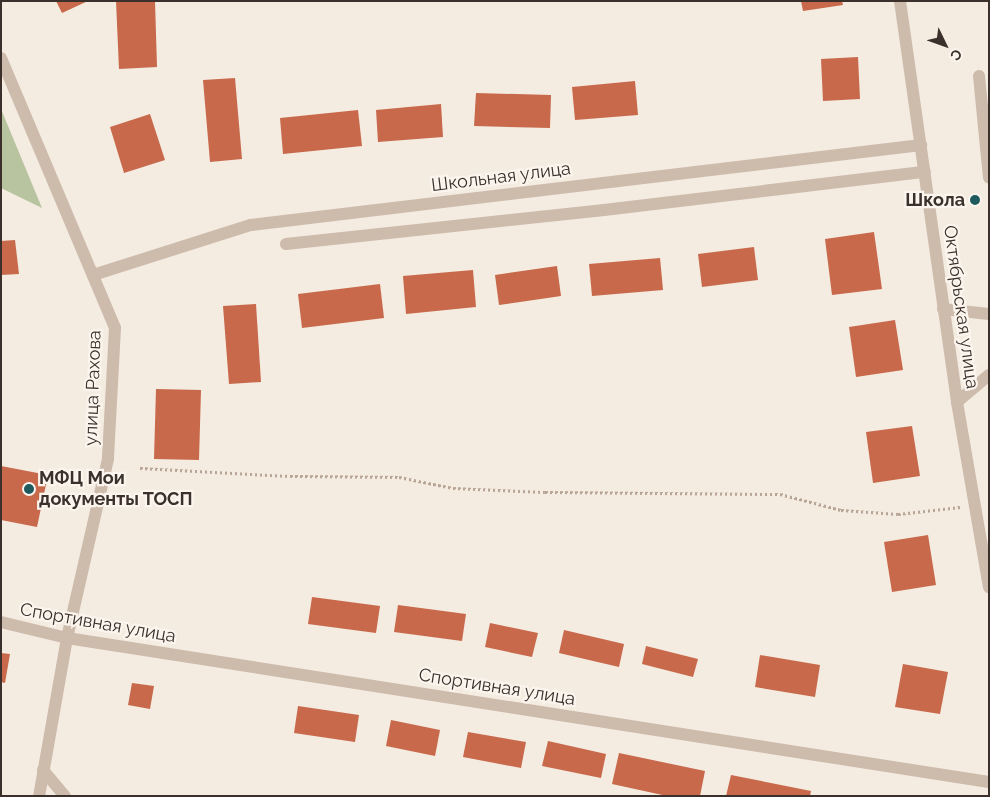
<!DOCTYPE html>
<html>
<head>
<meta charset="utf-8">
<style>
	body { margin:0 }
	#map { position:relative; width:990px; height:797px; overflow:hidden; background:#f4ebe1; font-family:Raleway,sans-serif }
	div>[style] { position:absolute }
	.green>* { inset:0; background:#b8c4a0 }
	.building>* { inset:0; background:#c8694b }
	.path>* { height:3px; margin-top:-1.5px; transform-origin:0; background:repeating-linear-gradient(90deg,#b9a596 0 2.5px,transparent 0 5px) }
	.minor>* { height:12px; margin:-6px; padding:0 6px; transform-origin:6px; border-radius:6px; background:#cdbbac }
	.dots>* { width:14px; height:14px; translate:-50% -50%; box-sizing:border-box; border:2px solid #fbf5ee; border-radius:50% }
	span { translate:-50% -50%; white-space:nowrap; text-align:center; line-height:1.15; -webkit-text-stroke:4.5px #fbf5ee; paint-order:stroke }
	.street-label { font-size:18px; color:#3b302b }
	.poi-label { font-size:18px; color:#3b302b; font-weight:700 }
	.right { translate:-100% -50%; text-align:right }
	.left { translate:0 -50%; text-align:left }
	.frame { position:absolute; inset:0; border:2px solid #3b302b; pointer-events:none }
	.north { position:absolute; left:920px; top:20px; width:50px; height:50px; -webkit-text-stroke:4px #fbf5ee; paint-order:stroke; rotate:132deg; font-size:14px; font-weight:700; line-height:20px; text-align:center; color:#3b302b }
	.north::after { content:''; display:block; margin:auto; width:18px; height:22px; background:#3b302b; clip-path:polygon(50% 0,100% 100%,50% 72%,0 100%) }
</style>
</head>
<body>
<div id="map">
	<div class="green">
		<i style="clip-path:polygon(1px 109px,42px 208px,1px 188px)"></i>
	</div>
	<div class="building">
		<i style="clip-path:polygon(56px 1px,88px 1px,62px 13px)"></i>
		<i style="clip-path:polygon(116px 1px,155px 1px,157px 67px,119px 69px)"></i>
		<i style="clip-path:polygon(801px 1px,842px 1px,843px 5px,803px 11px)"></i>
		<i style="clip-path:polygon(858px 57px,860px 99px,823px 101px,821px 59px)"></i>
		<i style="clip-path:polygon(235px 78px,242px 159px,210px 162px,203px 80px)"></i>
		<i style="clip-path:polygon(635px 81px,638px 115px,575px 120px,572px 87px)"></i>
		<i style="clip-path:polygon(476px 93px,551px 95px,550px 128px,474px 126px)"></i>
		<i style="clip-path:polygon(441px 104px,443px 137px,378px 142px,376px 110px)"></i>
		<i style="clip-path:polygon(358px 110px,362px 146px,283px 154px,280px 118px)"></i>
		<i style="clip-path:polygon(150px 114px,165px 160px,124px 173px,110px 127px)"></i>
		<i style="clip-path:polygon(874px 232px,882px 289px,832px 295px,825px 239px)"></i>
		<i style="clip-path:polygon(15px 240px,19px 274px,1px 275px,1px 241px)"></i>
		<i style="clip-path:polygon(754px 247px,758px 280px,702px 287px,698px 254px)"></i>
		<i style="clip-path:polygon(660px 258px,663px 290px,592px 296px,589px 264px)"></i>
		<i style="clip-path:polygon(557px 266px,561px 296px,499px 305px,495px 275px)"></i>
		<i style="clip-path:polygon(473px 270px,476px 307px,406px 314px,403px 276px)"></i>
		<i style="clip-path:polygon(380px 284px,384px 318px,302px 328px,298px 294px)"></i>
		<i style="clip-path:polygon(256px 304px,261px 382px,229px 384px,223px 306px)"></i>
		<i style="clip-path:polygon(895px 320px,903px 370px,856px 377px,849px 327px)"></i>
		<i style="clip-path:polygon(156px 389px,201px 390px,199px 460px,154px 459px)"></i>
		<i style="clip-path:polygon(912px 426px,920px 476px,873px 483px,866px 432px)"></i>
		<i style="clip-path:polygon(1px 466px,48px 475px,37px 527px,1px 520px)"></i>
		<i style="clip-path:polygon(928px 535px,936px 585px,892px 592px,884px 542px)"></i>
		<i style="clip-path:polygon(312px 597px,380px 606px,376px 633px,308px 624px)"></i>
		<i style="clip-path:polygon(398px 605px,466px 614px,462px 641px,394px 632px)"></i>
		<i style="clip-path:polygon(490px 623px,538px 633px,532px 657px,485px 647px)"></i>
		<i style="clip-path:polygon(564px 630px,624px 644px,619px 667px,559px 653px)"></i>
		<i style="clip-path:polygon(646px 646px,698px 659px,693px 677px,642px 664px)"></i>
		<i style="clip-path:polygon(1px 653px,10px 654px,5px 683px,1px 682px)"></i>
		<i style="clip-path:polygon(760px 655px,820px 665px,815px 697px,755px 687px)"></i>
		<i style="clip-path:polygon(903px 664px,948px 672px,940px 714px,895px 707px)"></i>
		<i style="clip-path:polygon(132px 683px,154px 686px,150px 709px,128px 705px)"></i>
		<i style="clip-path:polygon(298px 706px,359px 715px,355px 742px,294px 733px)"></i>
		<i style="clip-path:polygon(391px 720px,440px 730px,435px 756px,386px 746px)"></i>
		<i style="clip-path:polygon(468px 732px,526px 742px,521px 768px,463px 757px)"></i>
		<i style="clip-path:polygon(548px 741px,606px 754px,601px 778px,542px 766px)"></i>
		<i style="clip-path:polygon(619px 753px,705px 771px,700px 796px,667px 796px,612px 784px)"></i>
		<i style="clip-path:polygon(731px 775px,811px 791px,810px 796px,726px 796px)"></i>
	</div>
	<div class="path">
		<i style="left:140px;top:468px;width:150px;rotate:3.1deg"></i>
		<i style="left:290px;top:476px;width:109px;rotate:0.5deg"></i>
		<i style="left:399px;top:477px;width:55px;rotate:11.5deg"></i>
		<i style="left:453px;top:488px;width:92px;rotate:2.5deg"></i>
		<i style="left:545px;top:492px;width:235px;rotate:0.5deg"></i>
		<i style="left:780px;top:494px;width:63px;rotate:14.7deg"></i>
		<i style="left:841px;top:510px;width:57px;rotate:4deg"></i>
		<i style="left:898px;top:514px;width:63px;rotate:-6.3deg"></i>
	</div>
	<div class="minor">
		<i style="left:900px;top:1px;width:405px;rotate:81.9deg"></i>
		<i style="left:957px;top:402px;width:188px;rotate:80.2deg"></i>
		<i style="left:1px;top:58px;width:293px;rotate:67.1deg"></i>
		<i style="left:115px;top:328px;width:131px;rotate:93.1deg"></i>
		<i style="left:108px;top:459px;width:184px;rotate:102.9deg"></i>
		<i style="left:67px;top:638px;width:160px;rotate:100deg"></i>
		<i style="left:979px;top:76px;width:102px;rotate:84.4deg"></i>
		<i style="left:286px;top:244px;width:320px;rotate:-6.1deg"></i>
		<i style="left:604px;top:210px;width:323px;rotate:-6.8deg"></i>
		<i style="left:93px;top:275px;width:166px;rotate:-17.6deg"></i>
		<i style="left:251px;top:225px;width:675px;rotate:-6.81deg"></i>
		<i style="left:943px;top:309px;width:46px;rotate:6.2deg"></i>
		<i style="left:957px;top:402px;width:42px;rotate:-40.2deg"></i>
		<i style="left:1px;top:622px;width:68px;rotate:13.6deg"></i>
		<i style="left:67px;top:638px;width:933px;rotate:8.88deg"></i>
		<i style="left:43px;top:770px;width:34px;rotate:50deg"></i>
	</div>
	<div class="dots">
		<i style="left:975px;top:200px;background:#1f5a5e"></i>
		<i style="left:29px;top:489px;background:#1f5a5e"></i>
	</div>
	<div class="street-label">
		<span style="left:501px;top:177px;rotate:-7deg">Школьная улица</span>
		<span style="left:961px;top:307px;rotate:82deg">Октябрьская улица</span>
		<span style="left:93px;top:388px;rotate:-88deg">улица Рахова</span>
		<span style="left:98px;top:623px;rotate:10deg">Спортивная улица</span>
		<span style="left:497px;top:687px;rotate:9deg">Спортивная улица</span>
	</div>
	<div class="poi-label">
		<span class="right" style="left:965px;top:200px">Школа</span>
		<span class="left" style="left:39px;top:489px">МФЦ Мои<br>документы ТОСП</span>
	</div>
	<div class="frame"></div>
	<div class="north">С</div>
</div>
</body>
</html>
